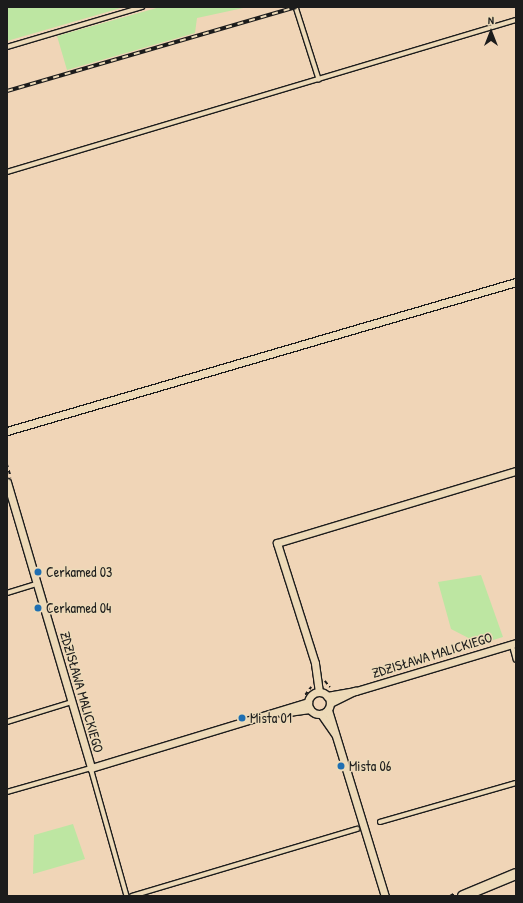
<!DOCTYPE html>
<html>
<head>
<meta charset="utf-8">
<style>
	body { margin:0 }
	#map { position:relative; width:523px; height:903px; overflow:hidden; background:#f0d5b7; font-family:"Patrick Hand",sans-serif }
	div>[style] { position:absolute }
	.green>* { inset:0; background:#bde6a2 }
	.path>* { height:1.5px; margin-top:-0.75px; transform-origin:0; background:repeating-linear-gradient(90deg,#1c1c1c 0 4px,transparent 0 7px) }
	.roads { filter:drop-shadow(1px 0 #1c1c1c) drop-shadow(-1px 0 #1c1c1c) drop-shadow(0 1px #1c1c1c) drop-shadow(0 -1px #1c1c1c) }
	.lane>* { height:3.5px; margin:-1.75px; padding:0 1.75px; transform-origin:1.75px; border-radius:1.75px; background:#eddab8 }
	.street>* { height:7px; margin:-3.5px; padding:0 3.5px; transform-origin:3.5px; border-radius:3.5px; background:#eddab8 }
	.street>.ring { margin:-3.5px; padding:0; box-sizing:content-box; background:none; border:7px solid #eddab8; border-radius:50% }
	.secondary>* { height:10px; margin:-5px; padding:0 5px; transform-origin:5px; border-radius:5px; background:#eddab8 }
	.rail>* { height:3.5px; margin-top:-1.75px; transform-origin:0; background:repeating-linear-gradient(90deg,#eddab8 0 6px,#1c1c1c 0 12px); box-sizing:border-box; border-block:1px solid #1c1c1c }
	.dots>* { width:11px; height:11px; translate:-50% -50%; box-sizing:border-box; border:2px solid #eddab8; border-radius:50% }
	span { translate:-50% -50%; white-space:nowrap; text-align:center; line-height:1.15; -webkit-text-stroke:3px #eddab8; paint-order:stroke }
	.poi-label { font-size:14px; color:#1c1c1c }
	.left { translate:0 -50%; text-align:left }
	.street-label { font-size:14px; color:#1c1c1c }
	.frame { position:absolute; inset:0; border:8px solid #1c1c1c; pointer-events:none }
	.north { position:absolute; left:471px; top:12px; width:40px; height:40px; -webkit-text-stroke:3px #eddab8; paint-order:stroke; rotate:0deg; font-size:11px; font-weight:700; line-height:16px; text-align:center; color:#1c1c1c }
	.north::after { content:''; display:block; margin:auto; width:14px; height:18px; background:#1c1c1c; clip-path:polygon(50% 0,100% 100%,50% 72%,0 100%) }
</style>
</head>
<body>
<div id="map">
	<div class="green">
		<i style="clip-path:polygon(7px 7px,121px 7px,121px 8px,7px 41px)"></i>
		<i style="clip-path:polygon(160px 7px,248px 7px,197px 18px,195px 33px,67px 70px,57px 36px)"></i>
		<i style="clip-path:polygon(481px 575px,503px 637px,480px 644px,451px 629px,438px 582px)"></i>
		<i style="clip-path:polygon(73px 824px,85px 859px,33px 874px,34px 835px)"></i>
	</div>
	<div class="path">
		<i style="left:7px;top:464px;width:14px;rotate:73deg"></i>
		<i style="left:325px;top:681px;width:8px;rotate:50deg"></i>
		<i style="left:305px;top:695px;width:10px;rotate:-53deg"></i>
		<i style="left:450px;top:896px;width:6px;rotate:-31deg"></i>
	</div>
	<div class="roads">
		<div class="lane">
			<i style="left:296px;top:7px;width:76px;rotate:72.3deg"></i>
			<i style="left:7px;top:47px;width:141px;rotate:-16.5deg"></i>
			<i style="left:7px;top:172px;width:531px;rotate:-16.63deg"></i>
			<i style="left:7px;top:593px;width:31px;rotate:-17deg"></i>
			<i style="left:512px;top:644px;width:16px;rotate:75deg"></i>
			<i style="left:7px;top:722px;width:68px;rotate:-17.1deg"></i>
			<i style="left:7px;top:792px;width:87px;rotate:-15.9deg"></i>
			<i style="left:91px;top:768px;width:133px;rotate:74.3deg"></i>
			<i style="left:380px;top:822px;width:141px;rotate:-16deg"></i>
			<i style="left:132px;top:896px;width:235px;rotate:-16.6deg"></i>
		</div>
		<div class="street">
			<i style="left:7px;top:431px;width:530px;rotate:-16.32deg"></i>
			<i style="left:7px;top:482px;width:298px;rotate:73.6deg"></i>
			<i style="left:91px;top:768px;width:227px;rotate:-16.9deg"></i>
			<i style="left:319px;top:692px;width:29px;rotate:-98deg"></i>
			<i style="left:315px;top:663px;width:126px;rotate:-107.6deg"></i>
			<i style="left:277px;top:543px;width:250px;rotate:-16.8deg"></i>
			<i class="ring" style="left:308px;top:692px;width:15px;height:15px"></i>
			<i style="left:327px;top:696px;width:29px;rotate:-10deg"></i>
			<i style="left:356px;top:691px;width:167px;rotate:-16.7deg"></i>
			<i style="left:330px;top:703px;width:28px;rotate:-26deg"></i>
			<i style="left:328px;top:710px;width:195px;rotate:73deg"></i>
			<i style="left:281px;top:713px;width:29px;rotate:-8deg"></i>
			<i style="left:321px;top:714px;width:24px;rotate:55deg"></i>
		</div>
		<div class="secondary">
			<i style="left:463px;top:896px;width:57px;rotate:-22.5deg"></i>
		</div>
	</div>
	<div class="rail">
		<i style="left:7px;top:91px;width:301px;rotate:-16.2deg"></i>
	</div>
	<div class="dots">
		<i style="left:38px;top:572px;background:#1f6fb2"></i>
		<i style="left:38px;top:608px;background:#1f6fb2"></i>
		<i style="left:242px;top:718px;background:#1f6fb2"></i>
		<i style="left:341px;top:766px;background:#1f6fb2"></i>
	</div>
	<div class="poi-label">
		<span class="left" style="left:46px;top:572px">Cerkamed 03</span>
		<span class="left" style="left:46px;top:608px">Cerkamed 04</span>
		<span class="left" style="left:250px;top:718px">Mista 01</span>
		<span class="left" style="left:349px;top:766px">Mista 06</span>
	</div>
	<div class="street-label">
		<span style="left:432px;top:655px;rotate:-17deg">ZDZISŁAWA MALICKIEGO</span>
		<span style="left:82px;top:692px;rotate:74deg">ZDZISŁAWA MALICKIEGO</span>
	</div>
	<div class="frame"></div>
	<div class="north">N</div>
</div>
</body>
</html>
